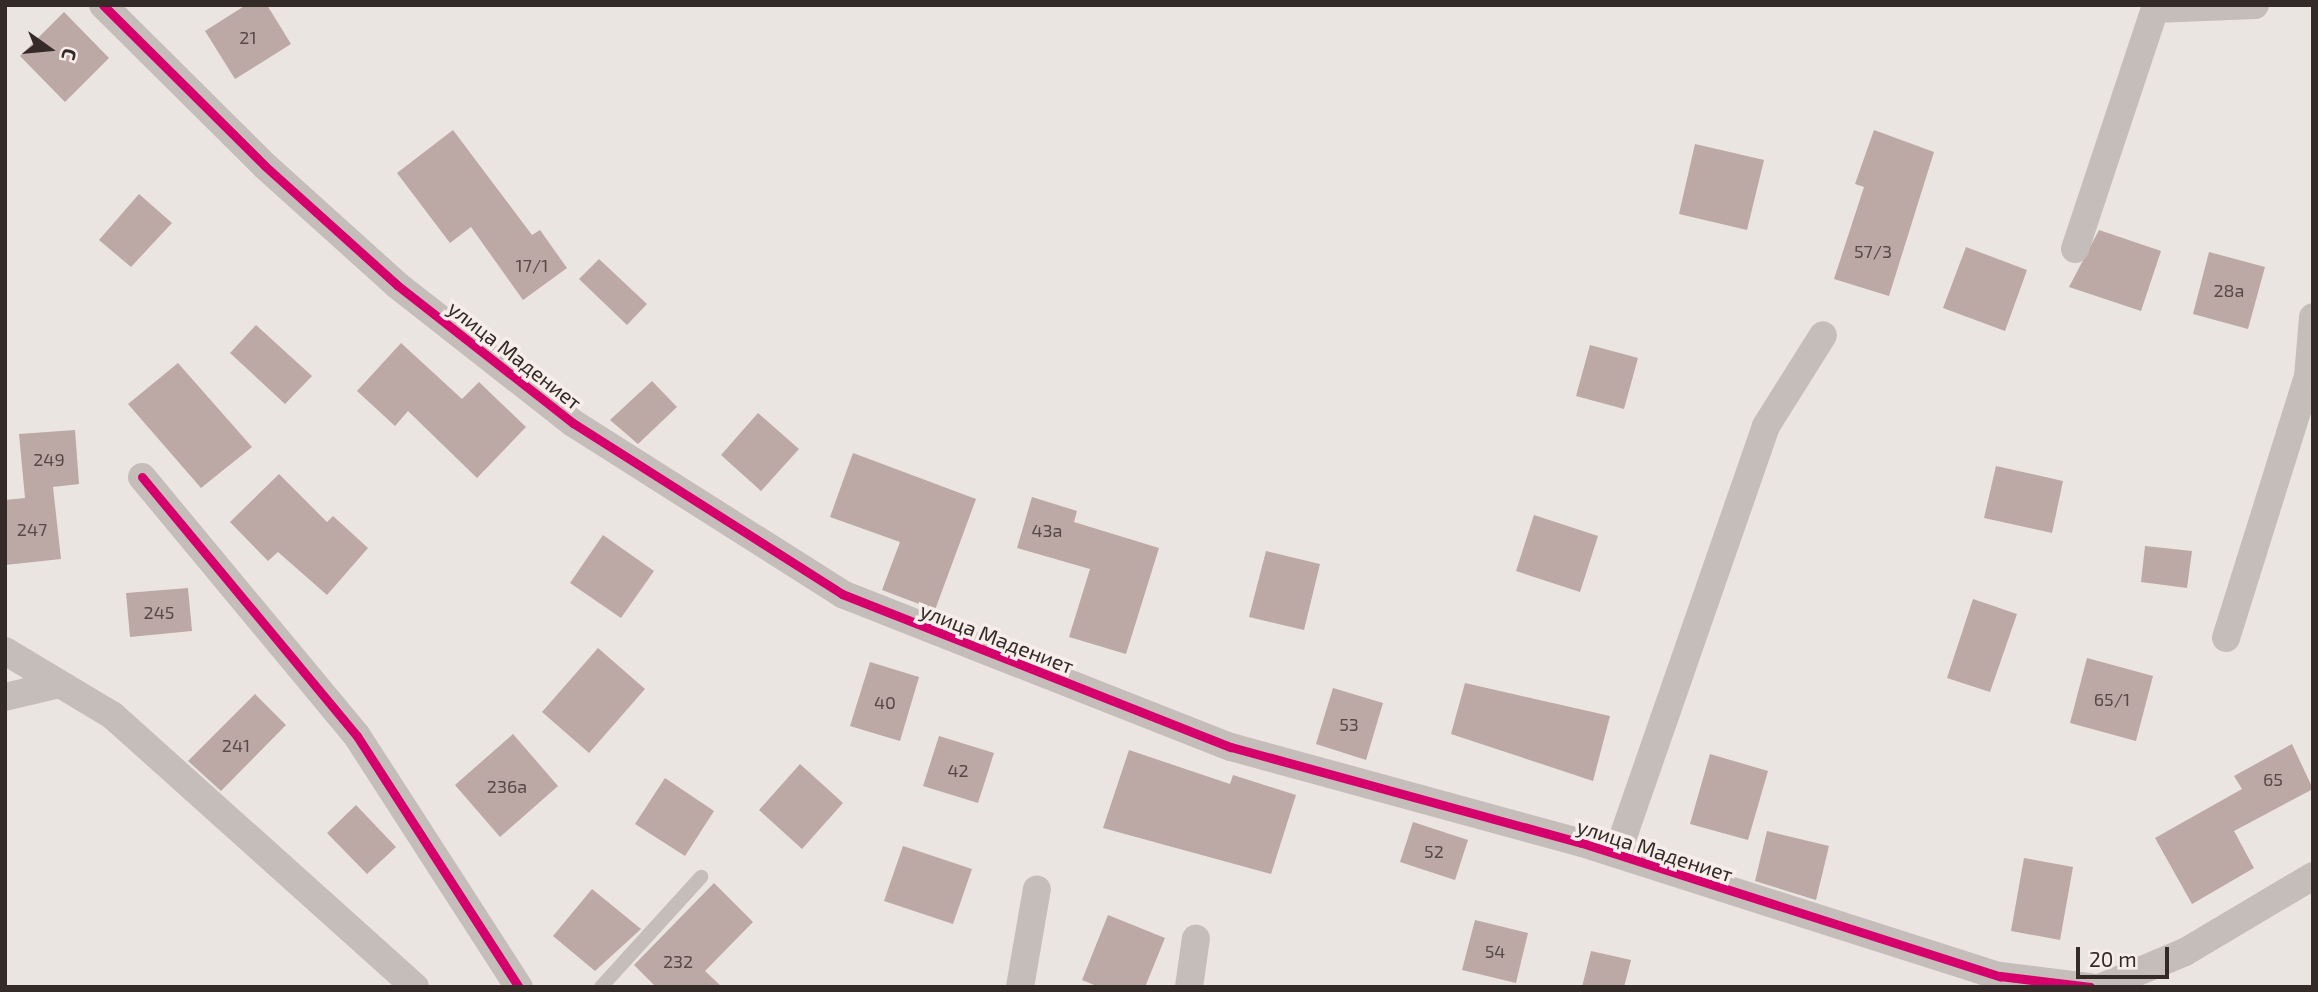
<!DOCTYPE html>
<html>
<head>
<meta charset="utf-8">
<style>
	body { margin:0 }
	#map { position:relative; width:2318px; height:992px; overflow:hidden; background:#ebe5e1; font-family:"Exo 2",sans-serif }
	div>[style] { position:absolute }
	.building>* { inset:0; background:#bca8a5 }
	.lane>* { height:14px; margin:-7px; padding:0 7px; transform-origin:7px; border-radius:7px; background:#c4bdba }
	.street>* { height:28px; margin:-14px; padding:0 14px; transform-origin:14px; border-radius:14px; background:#c4bdba }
	.cycleway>* { height:9px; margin:-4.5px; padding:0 4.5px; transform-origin:4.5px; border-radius:4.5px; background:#d6006c }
	span { translate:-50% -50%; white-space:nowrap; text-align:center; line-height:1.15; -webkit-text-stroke:7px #f7eee9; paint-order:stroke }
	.number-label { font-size:18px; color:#564a48 }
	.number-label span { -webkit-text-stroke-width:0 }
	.street-label { font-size:21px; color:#342b29 }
	.frame { position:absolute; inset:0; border:7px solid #342b29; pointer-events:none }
	.north { position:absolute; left:14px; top:14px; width:70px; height:70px; -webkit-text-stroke:5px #f7eee9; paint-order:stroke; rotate:105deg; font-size:19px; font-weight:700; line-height:28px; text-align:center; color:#342b29 }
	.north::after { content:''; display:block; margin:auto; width:24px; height:32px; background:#342b29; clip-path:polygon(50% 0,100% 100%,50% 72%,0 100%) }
	.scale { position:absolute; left:2076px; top:947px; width:93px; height:32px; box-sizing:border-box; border:4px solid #342b29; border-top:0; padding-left:9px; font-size:21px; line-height:24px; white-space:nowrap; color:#342b29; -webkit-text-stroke:5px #f7eee9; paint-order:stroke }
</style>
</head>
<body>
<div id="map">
	<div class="building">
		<i style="clip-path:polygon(246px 5px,267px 5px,291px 44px,235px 79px,205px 31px)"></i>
		<i style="clip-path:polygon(64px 12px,109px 58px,65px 102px,20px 56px)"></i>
		<i style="clip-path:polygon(453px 130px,532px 235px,540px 230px,567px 268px,523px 300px,471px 227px,450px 243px,397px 173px)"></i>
		<i style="clip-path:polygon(1874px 130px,1934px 152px,1889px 296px,1834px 279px,1864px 187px,1855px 184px)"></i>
		<i style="clip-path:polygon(1695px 144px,1764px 160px,1747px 230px,1679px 214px)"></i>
		<i style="clip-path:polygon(139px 194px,172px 223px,131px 267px,99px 240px)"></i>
		<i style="clip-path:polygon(2099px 230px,2161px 251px,2141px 311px,2069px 287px)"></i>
		<i style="clip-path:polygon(1966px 247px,2027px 270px,2005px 331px,1943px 308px)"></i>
		<i style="clip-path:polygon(2209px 252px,2265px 267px,2248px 329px,2193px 314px)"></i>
		<i style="clip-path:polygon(599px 259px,647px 304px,627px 325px,579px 279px)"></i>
		<i style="clip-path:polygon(256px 325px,312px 376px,285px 404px,230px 353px)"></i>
		<i style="clip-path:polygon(401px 343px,462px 399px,479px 382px,526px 427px,477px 478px,408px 411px,395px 426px,357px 391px)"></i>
		<i style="clip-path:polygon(1590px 345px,1638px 358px,1624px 409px,1576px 396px)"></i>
		<i style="clip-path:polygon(178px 363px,252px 447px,201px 488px,128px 404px)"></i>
		<i style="clip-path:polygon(652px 381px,677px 407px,638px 444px,610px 420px)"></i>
		<i style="clip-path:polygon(758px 413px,799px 449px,761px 491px,721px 455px)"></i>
		<i style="clip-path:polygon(75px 430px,79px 484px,53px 487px,61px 559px,5px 565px,5px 500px,25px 498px,19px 434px)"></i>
		<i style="clip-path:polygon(853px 453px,976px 499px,935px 610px,882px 590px,900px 542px,830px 517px)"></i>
		<i style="clip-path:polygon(1996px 466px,2063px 481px,2052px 533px,1984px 518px)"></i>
		<i style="clip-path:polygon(279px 474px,327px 522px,333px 516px,368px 548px,327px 595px,278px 552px,268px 561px,230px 522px)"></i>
		<i style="clip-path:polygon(1032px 497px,1077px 511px,1074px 522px,1159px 548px,1126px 654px,1069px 637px,1090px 569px,1017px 548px)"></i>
		<i style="clip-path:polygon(1534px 515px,1598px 536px,1580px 592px,1516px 571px)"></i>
		<i style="clip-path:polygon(603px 535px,654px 571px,621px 618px,570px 583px)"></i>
		<i style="clip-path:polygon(2145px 546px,2192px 551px,2187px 588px,2141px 582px)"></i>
		<i style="clip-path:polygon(1266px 551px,1320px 564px,1304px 630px,1249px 617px)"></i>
		<i style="clip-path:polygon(188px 588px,192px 631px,130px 637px,126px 593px)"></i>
		<i style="clip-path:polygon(1973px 599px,2017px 614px,1990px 692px,1947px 678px)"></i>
		<i style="clip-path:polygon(598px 648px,645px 689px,589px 753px,542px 712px)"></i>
		<i style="clip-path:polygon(2087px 658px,2153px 676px,2136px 741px,2070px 723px)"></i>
		<i style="clip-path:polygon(870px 662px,919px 677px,900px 741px,850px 726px)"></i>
		<i style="clip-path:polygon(1465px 683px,1610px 716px,1593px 781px,1451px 734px)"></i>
		<i style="clip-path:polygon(1333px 688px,1383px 703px,1366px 760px,1316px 744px)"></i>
		<i style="clip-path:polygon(255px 694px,286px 725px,221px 791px,188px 761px)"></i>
		<i style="clip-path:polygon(513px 734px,558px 786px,500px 837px,455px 785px)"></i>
		<i style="clip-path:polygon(939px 736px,994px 753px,978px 803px,923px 786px)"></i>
		<i style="clip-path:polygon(2292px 744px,2313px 789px,2234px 831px,2254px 868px,2192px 904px,2155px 838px,2242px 789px,2234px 776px)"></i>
		<i style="clip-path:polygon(1129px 750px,1230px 784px,1233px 775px,1296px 795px,1271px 874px,1103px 828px)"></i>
		<i style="clip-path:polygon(1710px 754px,1768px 771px,1748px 840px,1690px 824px)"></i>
		<i style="clip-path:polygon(800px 764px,843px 803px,802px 849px,759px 810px)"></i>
		<i style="clip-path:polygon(665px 778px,714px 811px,685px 856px,635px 824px)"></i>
		<i style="clip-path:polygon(356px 805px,396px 847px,367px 874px,327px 833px)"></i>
		<i style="clip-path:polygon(1413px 822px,1468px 840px,1455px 880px,1400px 862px)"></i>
		<i style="clip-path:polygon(1767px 831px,1829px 846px,1816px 900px,1755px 881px)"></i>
		<i style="clip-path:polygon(903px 846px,972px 869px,953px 924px,884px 901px)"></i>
		<i style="clip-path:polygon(2024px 858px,2073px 867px,2060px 940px,2011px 931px)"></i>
		<i style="clip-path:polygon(714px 883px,753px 922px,705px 971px,722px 987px,656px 987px,634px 965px)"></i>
		<i style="clip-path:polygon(592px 889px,641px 929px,595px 971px,553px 936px)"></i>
		<i style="clip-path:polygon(1108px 915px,1165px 938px,1145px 987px,1099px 987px,1082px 980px)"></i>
		<i style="clip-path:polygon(1475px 920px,1528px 933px,1516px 983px,1462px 970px)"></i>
		<i style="clip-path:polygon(1591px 951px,1631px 960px,1624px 987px,1582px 987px)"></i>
	</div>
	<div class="lane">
		<i style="left:601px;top:987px;width:149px;rotate:-47.7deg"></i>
	</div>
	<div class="street">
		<i style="left:103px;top:5px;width:228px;rotate:44.8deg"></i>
		<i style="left:265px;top:166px;width:178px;rotate:42deg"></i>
		<i style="left:397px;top:285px;width:224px;rotate:38.1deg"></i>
		<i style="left:573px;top:423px;width:319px;rotate:32.4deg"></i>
		<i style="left:842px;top:594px;width:418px;rotate:21.5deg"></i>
		<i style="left:1231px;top:747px;width:364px;rotate:15.3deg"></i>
		<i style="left:1582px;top:843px;width:439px;rotate:17.7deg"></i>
		<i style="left:2000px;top:976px;width:91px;rotate:7deg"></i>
		<i style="left:2075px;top:249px;width:253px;rotate:-71.6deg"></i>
		<i style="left:2155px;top:9px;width:100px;rotate:-2.3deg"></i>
		<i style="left:142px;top:477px;width:337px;rotate:50.3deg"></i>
		<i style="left:357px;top:736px;width:299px;rotate:57.2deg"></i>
		<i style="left:2226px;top:638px;width:274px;rotate:-72.6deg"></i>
		<i style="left:2308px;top:377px;width:60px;rotate:-85.2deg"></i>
		<i style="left:5px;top:651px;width:125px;rotate:30.9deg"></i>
		<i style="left:112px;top:715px;width:407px;rotate:41.9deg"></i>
		<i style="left:5px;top:697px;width:51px;rotate:-13.5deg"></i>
		<i style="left:1617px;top:854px;width:453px;rotate:-70.8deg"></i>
		<i style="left:1766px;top:426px;width:107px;rotate:-57.9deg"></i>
		<i style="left:1020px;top:987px;width:99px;rotate:-80.2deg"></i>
		<i style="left:1189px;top:987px;width:49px;rotate:-81.9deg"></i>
		<i style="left:2102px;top:987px;width:90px;rotate:-22.9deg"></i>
		<i style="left:2185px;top:952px;width:149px;rotate:-30.7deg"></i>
	</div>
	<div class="cycleway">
		<i style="left:103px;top:5px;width:228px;rotate:44.8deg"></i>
		<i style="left:265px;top:166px;width:178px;rotate:42deg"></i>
		<i style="left:397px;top:285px;width:224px;rotate:38.1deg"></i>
		<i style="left:573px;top:423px;width:319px;rotate:32.4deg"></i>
		<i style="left:842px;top:594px;width:418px;rotate:21.5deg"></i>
		<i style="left:1231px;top:747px;width:364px;rotate:15.3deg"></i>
		<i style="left:1582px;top:843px;width:439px;rotate:17.7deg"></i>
		<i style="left:2000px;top:976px;width:91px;rotate:7deg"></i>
		<i style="left:142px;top:477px;width:337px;rotate:50.3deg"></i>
		<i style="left:357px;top:736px;width:299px;rotate:57.2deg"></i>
	</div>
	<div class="number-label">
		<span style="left:248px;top:37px">21</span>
		<span style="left:1873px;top:251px">57/3</span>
		<span style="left:532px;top:265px">17/1</span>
		<span style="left:2229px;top:290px">28а</span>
		<span style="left:49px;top:459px">249</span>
		<span style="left:32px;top:529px">247</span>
		<span style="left:1047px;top:530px">43а</span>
		<span style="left:159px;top:612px">245</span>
		<span style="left:2112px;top:699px">65/1</span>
		<span style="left:885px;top:702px">40</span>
		<span style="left:1349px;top:724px">53</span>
		<span style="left:236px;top:745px">241</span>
		<span style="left:958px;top:770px">42</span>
		<span style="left:2273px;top:779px">65</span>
		<span style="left:507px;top:786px">236а</span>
		<span style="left:1434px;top:851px">52</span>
		<span style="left:1495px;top:951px">54</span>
		<span style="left:678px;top:961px">232</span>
	</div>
	<div class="street-label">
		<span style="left:515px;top:355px;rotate:38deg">улица Мадениет</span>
		<span style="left:997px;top:638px;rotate:21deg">улица Мадениет</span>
		<span style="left:1655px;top:850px;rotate:18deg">улица Мадениет</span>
	</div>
	<div class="frame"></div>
	<div class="north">С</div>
	<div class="scale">20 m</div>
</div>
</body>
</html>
